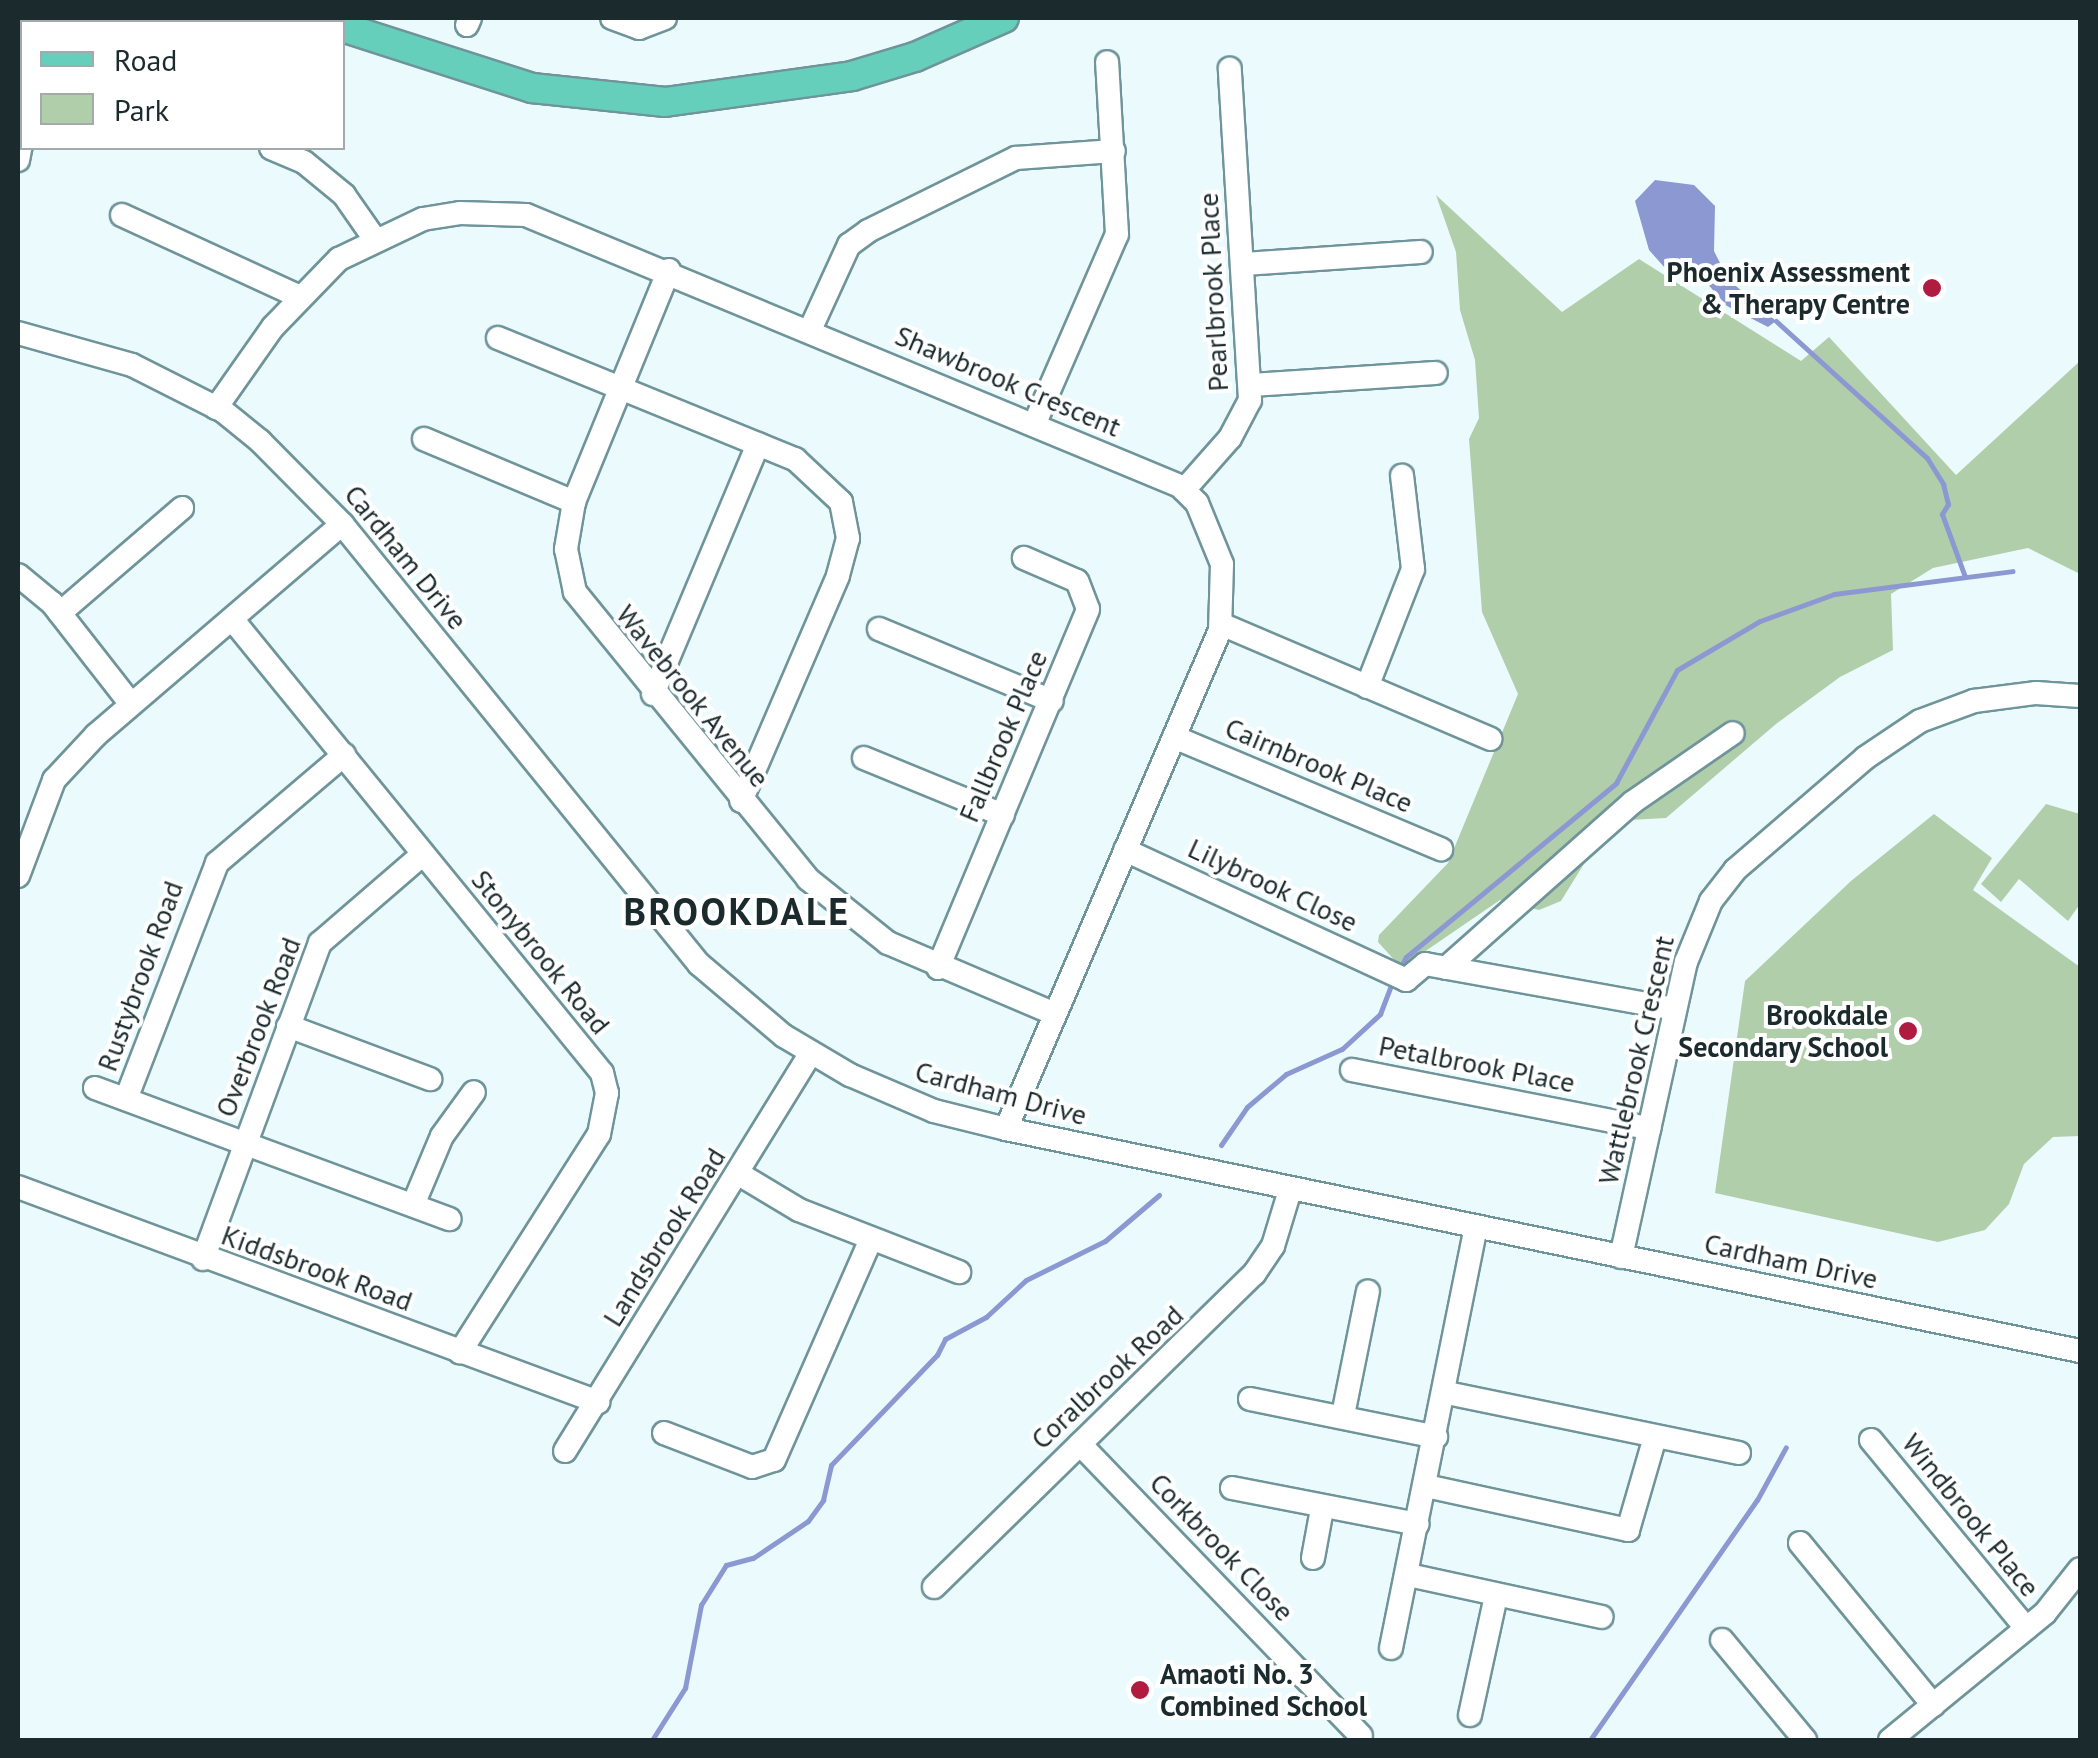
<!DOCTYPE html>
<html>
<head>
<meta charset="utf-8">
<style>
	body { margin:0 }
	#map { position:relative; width:2098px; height:1758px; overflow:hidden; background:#ebfbfd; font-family:"PT Sans",sans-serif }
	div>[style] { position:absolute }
	.green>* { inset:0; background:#b1ceab }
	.water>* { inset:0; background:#8b98d2 }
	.stream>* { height:5px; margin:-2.5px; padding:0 2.5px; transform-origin:2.5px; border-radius:2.5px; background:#8b98d2 }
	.roads { filter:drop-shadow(2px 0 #6f949a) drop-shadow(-2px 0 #6f949a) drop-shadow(0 2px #6f949a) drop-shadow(0 -2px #6f949a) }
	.minor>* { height:22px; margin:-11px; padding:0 11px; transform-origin:11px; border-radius:11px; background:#fff }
	.major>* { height:28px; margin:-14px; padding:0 14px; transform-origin:14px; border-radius:14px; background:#66cfbc }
	.dots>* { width:28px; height:28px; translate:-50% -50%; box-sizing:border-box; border:5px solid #fff; border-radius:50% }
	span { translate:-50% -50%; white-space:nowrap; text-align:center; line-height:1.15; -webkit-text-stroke:8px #fff; paint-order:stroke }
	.poi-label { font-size:28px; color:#1b2b2d; font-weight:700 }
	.right { translate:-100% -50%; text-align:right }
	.left { translate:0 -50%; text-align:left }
	.street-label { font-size:28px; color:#1b2b2d }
	.district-label { font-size:38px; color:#1b2b2d; font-weight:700; letter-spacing:2.5px }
	.frame { position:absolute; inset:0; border:20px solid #1b2b2d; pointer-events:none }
	.legend { position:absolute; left:20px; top:20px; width:325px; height:130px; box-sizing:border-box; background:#fff; border:2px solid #a4aaab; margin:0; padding:12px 18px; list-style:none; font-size:30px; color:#1b2b2d }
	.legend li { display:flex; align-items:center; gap:20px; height:50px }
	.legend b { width:50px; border:2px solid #a4aaab }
</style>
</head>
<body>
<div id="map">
	<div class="green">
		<i style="clip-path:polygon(1436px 195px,1562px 312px,1639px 259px,1801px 361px,1829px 337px,1956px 475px,2080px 361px,2080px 574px,2028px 548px,1933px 568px,1891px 594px,1893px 650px,1840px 677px,1776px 724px,1666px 818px,1629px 820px,1600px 838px,1561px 901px,1539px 910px,1500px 900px,1411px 961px,1397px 963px,1378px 942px,1379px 935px,1448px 863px,1518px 694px,1482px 612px,1469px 439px,1479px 418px,1475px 360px,1460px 310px,1456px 252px)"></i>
		<i style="clip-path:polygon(2046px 804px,2080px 814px,2080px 904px,2068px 921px,2019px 879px,2001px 902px,1981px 884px)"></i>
		<i style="clip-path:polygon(1934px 814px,1992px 858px,1973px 890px,2080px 967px,2080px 1136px,2053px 1137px,2024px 1164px,2009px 1204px,1985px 1230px,1938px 1242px,1715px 1193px,1745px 981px,1851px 881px)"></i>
	</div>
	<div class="water">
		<i style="clip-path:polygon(1655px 180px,1694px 185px,1715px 206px,1714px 251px,1728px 279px,1776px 321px,1768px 327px,1727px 306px,1705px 281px,1665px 268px,1649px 250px,1635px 201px)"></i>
	</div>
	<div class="stream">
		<i style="left:1776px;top:321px;width:204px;rotate:42.2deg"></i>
		<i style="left:1927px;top:458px;width:31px;rotate:58deg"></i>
		<i style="left:1943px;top:484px;width:21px;rotate:76deg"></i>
		<i style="left:1948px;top:504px;width:12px;rotate:121deg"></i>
		<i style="left:1942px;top:514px;width:67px;rotate:69.9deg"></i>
		<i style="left:1399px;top:970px;width:15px;rotate:-62deg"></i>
		<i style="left:1406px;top:957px;width:273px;rotate:-39.6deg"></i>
		<i style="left:1616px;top:783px;width:128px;rotate:-61.6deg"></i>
		<i style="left:1677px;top:670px;width:96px;rotate:-30.6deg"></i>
		<i style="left:1760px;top:621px;width:79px;rotate:-20deg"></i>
		<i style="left:1834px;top:594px;width:180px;rotate:-7.3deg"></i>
		<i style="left:1221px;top:1145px;width:46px;rotate:-55.6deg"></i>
		<i style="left:1247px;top:1107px;width:51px;rotate:-40.2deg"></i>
		<i style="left:1286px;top:1074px;width:61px;rotate:-24.1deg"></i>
		<i style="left:1342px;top:1049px;width:52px;rotate:-42.6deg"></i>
		<i style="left:1380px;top:1014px;width:36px;rotate:-69deg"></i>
		<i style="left:652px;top:1740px;width:62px;rotate:-57.6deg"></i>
		<i style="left:685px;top:1688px;width:85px;rotate:-79.1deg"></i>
		<i style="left:701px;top:1605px;width:47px;rotate:-58deg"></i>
		<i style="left:726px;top:1565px;width:28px;rotate:-15deg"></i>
		<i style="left:753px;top:1558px;width:66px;rotate:-33.9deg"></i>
		<i style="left:808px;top:1521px;width:26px;rotate:-54deg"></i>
		<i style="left:823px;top:1500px;width:36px;rotate:-77deg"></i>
		<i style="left:831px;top:1465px;width:153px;rotate:-46.1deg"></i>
		<i style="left:937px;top:1355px;width:18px;rotate:-63deg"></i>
		<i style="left:945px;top:1339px;width:47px;rotate:-28.2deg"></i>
		<i style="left:986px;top:1317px;width:54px;rotate:-42.8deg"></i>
		<i style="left:1026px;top:1280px;width:88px;rotate:-26.3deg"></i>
		<i style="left:1105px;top:1241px;width:71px;rotate:-40.4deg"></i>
		<i style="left:1590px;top:1740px;width:292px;rotate:-55.2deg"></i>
		<i style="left:1757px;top:1500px;width:60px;rotate:-61.3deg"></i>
	</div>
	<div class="roads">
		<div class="minor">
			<i style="left:612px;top:18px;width:29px;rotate:20deg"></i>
			<i style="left:639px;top:28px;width:28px;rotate:-21deg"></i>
			<i style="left:66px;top:22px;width:4px;rotate:-63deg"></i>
			<i style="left:467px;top:25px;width:8px;rotate:-67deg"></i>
			<i style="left:271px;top:148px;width:36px;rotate:23deg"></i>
			<i style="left:304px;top:162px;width:52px;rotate:39.5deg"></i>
			<i style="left:344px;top:195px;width:52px;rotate:55.1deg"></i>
			<i style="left:18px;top:160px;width:21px;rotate:-79deg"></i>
			<i style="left:122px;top:215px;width:194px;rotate:24.7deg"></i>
			<i style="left:1244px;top:264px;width:177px;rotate:-3.9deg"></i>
			<i style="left:669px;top:270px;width:251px;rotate:112.3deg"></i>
			<i style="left:574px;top:502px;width:48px;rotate:99.7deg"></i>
			<i style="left:566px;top:549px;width:44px;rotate:78.2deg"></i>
			<i style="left:575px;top:592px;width:370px;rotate:50.9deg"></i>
			<i style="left:808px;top:879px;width:102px;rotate:38.7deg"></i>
			<i style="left:888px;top:943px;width:181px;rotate:23deg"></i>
			<i style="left:810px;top:330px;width:94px;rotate:-65.4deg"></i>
			<i style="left:849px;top:245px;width:24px;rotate:-36deg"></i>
			<i style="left:868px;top:231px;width:165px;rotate:-26.3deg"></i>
			<i style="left:1016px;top:158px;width:98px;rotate:-4.1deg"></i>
			<i style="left:18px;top:333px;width:118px;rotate:15.7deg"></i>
			<i style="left:132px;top:365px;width:102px;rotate:26.8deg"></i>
			<i style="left:223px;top:411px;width:48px;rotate:39deg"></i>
			<i style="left:260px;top:441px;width:117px;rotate:45.3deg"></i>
			<i style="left:342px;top:524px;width:567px;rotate:50.95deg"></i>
			<i style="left:699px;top:964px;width:111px;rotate:40.3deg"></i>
			<i style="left:784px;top:1036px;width:77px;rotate:30.6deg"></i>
			<i style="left:850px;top:1075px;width:91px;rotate:23.2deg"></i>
			<i style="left:934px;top:1111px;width:74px;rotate:14deg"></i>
			<i style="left:1006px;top:1129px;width:1097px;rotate:11.68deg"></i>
			<i style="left:498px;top:338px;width:321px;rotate:22.2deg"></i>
			<i style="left:795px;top:459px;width:63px;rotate:43.1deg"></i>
			<i style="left:841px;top:502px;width:37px;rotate:79deg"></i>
			<i style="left:848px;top:538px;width:39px;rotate:105deg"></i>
			<i style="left:838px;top:576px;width:245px;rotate:113.3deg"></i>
			<i style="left:1251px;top:385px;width:185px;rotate:-3.7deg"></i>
			<i style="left:216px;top:408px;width:99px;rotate:-54.9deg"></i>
			<i style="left:273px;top:327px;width:95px;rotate:-45.9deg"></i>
			<i style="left:339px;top:259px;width:93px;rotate:-25.5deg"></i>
			<i style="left:423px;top:219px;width:37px;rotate:-9deg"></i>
			<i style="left:460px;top:213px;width:66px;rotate:1.7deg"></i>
			<i style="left:526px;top:215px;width:708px;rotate:22.51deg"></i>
			<i style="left:1180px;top:486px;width:24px;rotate:45deg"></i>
			<i style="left:1197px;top:503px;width:66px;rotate:67.7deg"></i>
			<i style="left:1222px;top:564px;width:66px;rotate:91.7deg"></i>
			<i style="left:1220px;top:630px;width:543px;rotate:113.21deg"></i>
			<i style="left:1034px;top:425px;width:208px;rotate:-66.5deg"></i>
			<i style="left:1117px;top:234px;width:172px;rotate:-93.3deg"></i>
			<i style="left:424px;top:439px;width:163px;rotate:22.8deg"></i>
			<i style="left:1184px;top:490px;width:69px;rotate:-48.5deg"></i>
			<i style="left:1230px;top:438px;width:43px;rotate:-62.2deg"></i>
			<i style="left:1250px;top:400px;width:332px;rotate:-93.5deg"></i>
			<i style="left:18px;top:575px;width:44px;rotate:39.5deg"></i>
			<i style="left:52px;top:603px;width:128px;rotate:52deg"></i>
			<i style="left:60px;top:613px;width:161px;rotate:-40.7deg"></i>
			<i style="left:232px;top:619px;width:586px;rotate:50.82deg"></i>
			<i style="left:602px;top:1073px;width:21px;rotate:76deg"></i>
			<i style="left:607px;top:1093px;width:42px;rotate:101deg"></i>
			<i style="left:599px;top:1134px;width:259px;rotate:122.5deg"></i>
			<i style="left:1221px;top:624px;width:293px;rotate:23.1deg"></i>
			<i style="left:879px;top:629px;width:187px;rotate:22.6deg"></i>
			<i style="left:1367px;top:687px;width:127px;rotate:-68.7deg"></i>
			<i style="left:1413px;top:569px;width:94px;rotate:-96.7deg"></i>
			<i style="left:653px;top:694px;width:271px;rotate:-67.2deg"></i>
			<i style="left:1174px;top:737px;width:290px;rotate:22.8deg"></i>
			<i style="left:864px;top:758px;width:150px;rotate:22.3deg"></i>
			<i style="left:1125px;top:850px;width:310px;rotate:24.8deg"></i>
			<i style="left:1406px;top:980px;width:25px;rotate:-40deg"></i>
			<i style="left:1425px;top:964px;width:254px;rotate:10.2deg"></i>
			<i style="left:18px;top:876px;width:103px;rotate:-69.4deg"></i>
			<i style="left:54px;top:780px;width:62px;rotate:-47deg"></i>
			<i style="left:96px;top:735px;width:324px;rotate:-40.6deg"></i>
			<i style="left:938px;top:968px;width:389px;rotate:-67.3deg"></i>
			<i style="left:1088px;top:609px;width:30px;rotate:-111deg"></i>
			<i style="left:1077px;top:581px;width:58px;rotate:-156.5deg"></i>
			<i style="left:1446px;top:968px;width:250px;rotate:-41.6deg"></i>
			<i style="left:1633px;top:802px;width:121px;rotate:-34.6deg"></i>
			<i style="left:288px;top:1026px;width:152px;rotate:20.5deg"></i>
			<i style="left:1352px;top:1070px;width:303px;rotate:11.1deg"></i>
			<i style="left:95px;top:1088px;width:378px;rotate:20.3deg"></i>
			<i style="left:126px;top:1099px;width:253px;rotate:-68.9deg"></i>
			<i style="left:217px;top:863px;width:167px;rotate:-40.4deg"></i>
			<i style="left:739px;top:1174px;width:70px;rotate:31deg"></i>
			<i style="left:799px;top:1210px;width:172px;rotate:21.2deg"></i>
			<i style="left:18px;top:1187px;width:619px;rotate:20.34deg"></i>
			<i style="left:413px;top:1205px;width:75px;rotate:-67.2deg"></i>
			<i style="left:442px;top:1136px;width:54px;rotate:-54deg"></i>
			<i style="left:1621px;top:1257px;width:302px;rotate:-77.6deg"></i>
			<i style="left:1686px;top:962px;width:66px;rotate:-67.7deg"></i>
			<i style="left:1711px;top:901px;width:39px;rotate:-52deg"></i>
			<i style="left:1735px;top:870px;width:172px;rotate:-40.7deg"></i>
			<i style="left:1865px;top:758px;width:66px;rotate:-33.9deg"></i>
			<i style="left:1920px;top:721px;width:58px;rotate:-20.3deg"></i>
			<i style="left:1974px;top:701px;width:63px;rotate:-7.4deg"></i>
			<i style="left:2036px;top:693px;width:44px;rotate:3.9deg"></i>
			<i style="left:203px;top:1259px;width:337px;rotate:-69.7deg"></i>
			<i style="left:320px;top:943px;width:136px;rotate:-40.8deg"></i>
			<i style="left:1447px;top:1393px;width:298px;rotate:11.6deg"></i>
			<i style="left:1250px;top:1399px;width:190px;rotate:11.5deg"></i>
			<i style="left:1343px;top:1415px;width:126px;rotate:-78.6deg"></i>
			<i style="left:664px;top:1433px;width:94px;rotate:21.1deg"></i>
			<i style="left:752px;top:1467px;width:23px;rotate:-18deg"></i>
			<i style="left:774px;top:1460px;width:241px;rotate:-66.3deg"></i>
			<i style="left:1871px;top:1440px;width:244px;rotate:50.5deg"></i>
			<i style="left:1080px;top:1444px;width:405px;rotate:46.1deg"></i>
			<i style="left:565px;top:1451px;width:468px;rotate:-58.3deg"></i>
			<i style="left:1426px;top:1486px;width:207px;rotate:12.3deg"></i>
			<i style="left:1628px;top:1530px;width:97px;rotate:-73.8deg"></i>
			<i style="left:1232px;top:1488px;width:189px;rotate:11deg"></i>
			<i style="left:1800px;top:1543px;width:210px;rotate:50.6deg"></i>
			<i style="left:1313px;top:1558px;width:50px;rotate:-79.6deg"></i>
			<i style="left:1409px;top:1575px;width:197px;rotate:12.3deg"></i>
			<i style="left:934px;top:1587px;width:448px;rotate:-44.4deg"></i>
			<i style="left:1254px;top:1274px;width:34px;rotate:-56deg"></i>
			<i style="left:1273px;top:1246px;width:59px;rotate:-73.1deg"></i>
			<i style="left:1722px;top:1640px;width:130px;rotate:50.3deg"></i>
			<i style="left:1391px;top:1648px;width:430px;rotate:-78.6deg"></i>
			<i style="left:1470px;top:1715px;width:122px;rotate:-77.7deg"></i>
			<i style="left:1890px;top:1740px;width:200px;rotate:-39.3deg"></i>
			<i style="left:2045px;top:1613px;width:56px;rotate:-51.5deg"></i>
		</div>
		<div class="major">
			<i style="left:342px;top:27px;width:200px;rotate:17.8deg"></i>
			<i style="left:532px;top:88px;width:134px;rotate:6deg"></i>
			<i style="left:665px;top:102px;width:189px;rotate:-7.9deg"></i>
			<i style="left:852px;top:76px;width:66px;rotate:-16.8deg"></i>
			<i style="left:915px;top:57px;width:97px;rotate:-23.7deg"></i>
		</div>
	</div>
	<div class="dots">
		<i style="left:1932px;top:288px;background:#b01c3f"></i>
		<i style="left:1908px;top:1031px;background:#b01c3f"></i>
		<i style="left:1140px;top:1690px;background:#b01c3f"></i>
	</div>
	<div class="poi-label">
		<span class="right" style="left:1910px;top:288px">Phoenix Assessment<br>&amp; Therapy Centre</span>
		<span class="right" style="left:1888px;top:1031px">Brookdale<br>Secondary School</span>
		<span class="left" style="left:1160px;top:1690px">Amaoti No. 3<br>Combined School</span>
	</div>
	<div class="street-label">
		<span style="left:1213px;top:292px;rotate:-93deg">Pearlbrook Place</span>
		<span style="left:1008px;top:381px;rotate:23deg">Shawbrook Crescent</span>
		<span style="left:406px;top:557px;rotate:51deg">Cardham Drive</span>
		<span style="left:693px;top:696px;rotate:51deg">Wavebrook Avenue</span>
		<span style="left:1003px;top:736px;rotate:-67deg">Fallbrook Place</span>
		<span style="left:1319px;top:765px;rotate:23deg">Cairnbrook Place</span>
		<span style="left:1273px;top:885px;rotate:25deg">Lilybrook Close</span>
		<span style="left:541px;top:952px;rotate:51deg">Stonybrook Road</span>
		<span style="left:140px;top:976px;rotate:-70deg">Rustybrook Road</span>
		<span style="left:258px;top:1027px;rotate:-69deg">Overbrook Road</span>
		<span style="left:1636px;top:1060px;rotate:-77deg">Wattlebrook Crescent</span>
		<span style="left:1477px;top:1064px;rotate:11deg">Petalbrook Place</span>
		<span style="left:1001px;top:1093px;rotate:15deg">Cardham Drive</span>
		<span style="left:664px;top:1237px;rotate:-58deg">Landsbrook Road</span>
		<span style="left:1791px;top:1261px;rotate:12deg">Cardham Drive</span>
		<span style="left:317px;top:1268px;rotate:20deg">Kiddsbrook Road</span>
		<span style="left:1107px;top:1377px;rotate:-43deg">Coralbrook Road</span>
		<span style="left:1971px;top:1515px;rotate:51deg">Windbrook Place</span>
		<span style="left:1222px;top:1547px;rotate:46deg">Corkbrook Close</span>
	</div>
	<div class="district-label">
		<span style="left:737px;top:911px">BROOKDALE</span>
	</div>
	<div class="frame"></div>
	<ul class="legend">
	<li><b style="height:12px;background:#66cfbc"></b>Road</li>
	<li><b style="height:28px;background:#b1ceab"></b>Park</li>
	</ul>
</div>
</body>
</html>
